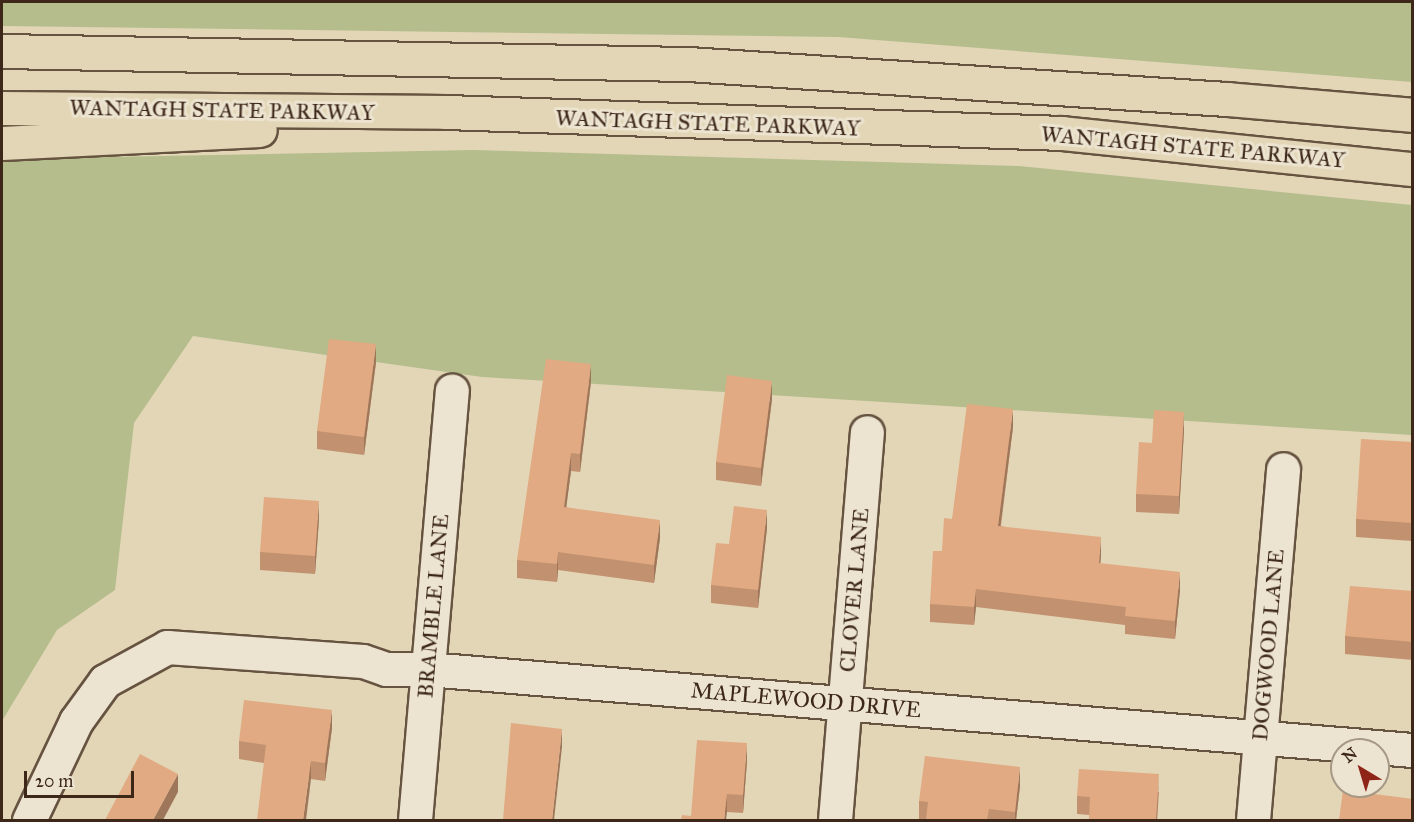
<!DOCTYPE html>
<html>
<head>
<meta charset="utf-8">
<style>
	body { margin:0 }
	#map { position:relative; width:1414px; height:822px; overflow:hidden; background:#e2d6b6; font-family:"IM FELL Great Primer",serif }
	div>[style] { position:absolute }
	.green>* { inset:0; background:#b5bd8c }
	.roads { filter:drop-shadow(2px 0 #665340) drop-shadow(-2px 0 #665340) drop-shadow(0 2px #665340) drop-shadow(0 -2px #665340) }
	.minor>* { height:33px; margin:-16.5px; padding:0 16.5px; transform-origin:16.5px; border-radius:16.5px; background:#ece4d0 }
	.highway>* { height:33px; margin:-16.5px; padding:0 16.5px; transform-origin:16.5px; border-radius:16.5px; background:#e2d6b6 }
	.wall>* { inset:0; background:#c29270 }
	.shaded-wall>* { inset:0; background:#9e775b }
	.building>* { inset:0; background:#e1aa82 }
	span { translate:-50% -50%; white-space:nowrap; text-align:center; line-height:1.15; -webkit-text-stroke:6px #ece4d0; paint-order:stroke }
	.street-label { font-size:22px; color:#3d2718 }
	.frame { position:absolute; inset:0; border:3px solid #3d2718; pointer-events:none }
	.north { position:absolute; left:1330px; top:738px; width:60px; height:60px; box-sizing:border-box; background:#ece4d0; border:2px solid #a69886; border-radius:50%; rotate:322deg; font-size:16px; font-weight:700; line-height:24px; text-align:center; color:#3d2718 }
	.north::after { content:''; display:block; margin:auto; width:21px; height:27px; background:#8f2418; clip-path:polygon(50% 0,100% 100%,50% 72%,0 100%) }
	.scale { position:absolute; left:24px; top:771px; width:110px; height:27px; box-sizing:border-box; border:3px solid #3d2718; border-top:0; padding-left:8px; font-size:18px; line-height:21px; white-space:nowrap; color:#3d2718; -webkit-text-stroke:4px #ece4d0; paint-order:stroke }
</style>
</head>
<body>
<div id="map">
	<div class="green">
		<i style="clip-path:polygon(2px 2px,1412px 2px,1412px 82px,838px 37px,2px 26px)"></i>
		<i style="clip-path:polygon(472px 150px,1019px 166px,1412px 205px,1412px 435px,482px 377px,193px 336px,134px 423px,115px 590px,57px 630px,2px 721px,2px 159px)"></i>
	</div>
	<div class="roads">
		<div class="minor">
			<i style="left:29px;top:820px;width:110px;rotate:-64.6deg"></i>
			<i style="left:76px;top:721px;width:49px;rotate:-54.1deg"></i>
			<i style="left:105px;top:681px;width:71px;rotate:-28.7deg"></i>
			<i style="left:167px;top:647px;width:196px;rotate:4.1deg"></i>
			<i style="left:363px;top:661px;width:24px;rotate:19deg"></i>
			<i style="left:386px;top:669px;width:41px"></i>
			<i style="left:427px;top:669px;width:988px;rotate:4.7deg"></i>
			<i style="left:415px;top:820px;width:431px;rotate:-85.1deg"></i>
			<i style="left:835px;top:820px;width:389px;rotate:-85.3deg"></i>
			<i style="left:1253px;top:820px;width:352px;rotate:-85.1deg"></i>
		</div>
		<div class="highway">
			<i style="left:2px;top:51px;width:686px;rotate:1.09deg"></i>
			<i style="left:688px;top:64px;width:540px;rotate:3.72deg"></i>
			<i style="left:1227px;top:99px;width:186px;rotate:4.9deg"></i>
			<i style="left:2px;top:108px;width:444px;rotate:0.5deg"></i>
			<i style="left:446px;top:112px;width:616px;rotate:1.95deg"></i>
			<i style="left:1062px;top:133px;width:352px;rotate:5.9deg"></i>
			<i style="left:2px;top:143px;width:258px;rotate:-2.9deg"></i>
		</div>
	</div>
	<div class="wall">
		<i style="clip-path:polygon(376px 362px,364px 455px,317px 449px,317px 431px)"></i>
		<i style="clip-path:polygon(591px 382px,580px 472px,571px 471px,566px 507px,660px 538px,654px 583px,558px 570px,557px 582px,517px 578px,517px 560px)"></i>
		<i style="clip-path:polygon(772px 399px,761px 486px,716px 480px,716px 462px)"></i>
		<i style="clip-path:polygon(1013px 427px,1001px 526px,1101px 555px,1100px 564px,1180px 590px,1175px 639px,1125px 634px,1125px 625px,976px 607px,974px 625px,930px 622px,930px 604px,942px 551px,952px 519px)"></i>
		<i style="clip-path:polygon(1184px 430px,1179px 514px,1136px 512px,1136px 494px,1152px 443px)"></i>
		<i style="clip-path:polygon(1413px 442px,1412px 541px,1356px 537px,1356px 519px)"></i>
		<i style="clip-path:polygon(319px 519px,315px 574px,260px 570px,260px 552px)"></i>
		<i style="clip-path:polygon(767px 528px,758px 608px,711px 603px,711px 585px,729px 544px)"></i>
		<i style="clip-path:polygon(1413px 591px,1413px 660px,1345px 654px,1345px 636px)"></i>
		<i style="clip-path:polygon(332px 728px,325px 781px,311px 779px,264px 763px,239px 759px,239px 741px)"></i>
		<i style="clip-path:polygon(747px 761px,743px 813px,727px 812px,691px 816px)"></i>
		<i style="clip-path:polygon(1020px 786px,1016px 820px,926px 820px,919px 819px,919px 801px)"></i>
		<i style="clip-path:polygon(1159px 792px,1157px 820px,1089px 820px,1089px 815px,1077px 814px,1077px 796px)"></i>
	</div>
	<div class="shaded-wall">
		<i style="clip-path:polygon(376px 344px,376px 362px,364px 455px,364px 437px)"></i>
		<i style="clip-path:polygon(591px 364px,591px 382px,580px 472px,580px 454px)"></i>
		<i style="clip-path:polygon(772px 381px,772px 399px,761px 486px,761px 468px)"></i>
		<i style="clip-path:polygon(1013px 409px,1013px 427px,998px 544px,998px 526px)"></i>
		<i style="clip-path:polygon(1184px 412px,1184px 430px,1179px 514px,1179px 496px)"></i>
		<i style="clip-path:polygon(571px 453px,571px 471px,564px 525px,564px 507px)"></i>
		<i style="clip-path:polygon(319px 501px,319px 519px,315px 574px,315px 556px)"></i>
		<i style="clip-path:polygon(767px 510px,767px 528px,758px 608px,758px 590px)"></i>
		<i style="clip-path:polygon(660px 520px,660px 538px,654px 583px,654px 565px)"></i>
		<i style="clip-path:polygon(1101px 537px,1101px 555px,1099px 581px,1099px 563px)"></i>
		<i style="clip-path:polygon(558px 552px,558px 570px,557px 582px,557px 564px)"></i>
		<i style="clip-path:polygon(1180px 572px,1180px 590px,1175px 639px,1175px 621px)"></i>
		<i style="clip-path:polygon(976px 589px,976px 607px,974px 625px,974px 607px)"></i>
		<i style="clip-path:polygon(332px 710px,332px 728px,325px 781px,325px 763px)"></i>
		<i style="clip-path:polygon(562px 729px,562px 747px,554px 820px,552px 820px)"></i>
		<i style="clip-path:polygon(747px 743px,747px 761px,743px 813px,743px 795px)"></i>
		<i style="clip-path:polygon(311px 761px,311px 779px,306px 820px,303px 820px)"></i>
		<i style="clip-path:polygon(1020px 767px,1020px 786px,1016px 820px,1015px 820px,1015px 812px)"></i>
		<i style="clip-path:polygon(178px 774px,178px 792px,163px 820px,153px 820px)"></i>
		<i style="clip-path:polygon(1159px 774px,1157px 820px,1156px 820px)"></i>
		<i style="clip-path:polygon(727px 794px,727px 812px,726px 820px,724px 820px)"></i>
	</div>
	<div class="building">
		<i style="clip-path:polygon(329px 339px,376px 344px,364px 437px,317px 431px)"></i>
		<i style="clip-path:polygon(546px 359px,591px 364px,580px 454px,571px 453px,564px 507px,660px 520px,654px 565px,558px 552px,557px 564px,517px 560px)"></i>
		<i style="clip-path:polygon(727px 375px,772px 381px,761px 468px,716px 462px)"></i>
		<i style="clip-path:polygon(967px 404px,1013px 409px,998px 526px,1101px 537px,1099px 563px,1180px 572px,1175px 621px,1125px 616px,1126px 607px,976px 589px,974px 607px,930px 604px,933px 551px,942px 551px,944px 518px,952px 519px)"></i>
		<i style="clip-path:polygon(1154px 410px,1184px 412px,1179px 496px,1136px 494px,1139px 442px,1152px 443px)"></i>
		<i style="clip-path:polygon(1361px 439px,1413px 442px,1412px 523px,1356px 519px)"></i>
		<i style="clip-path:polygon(264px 497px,319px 501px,315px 556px,260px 552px)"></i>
		<i style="clip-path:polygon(734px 506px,767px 510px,758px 590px,711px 585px,716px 543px,729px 544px)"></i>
		<i style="clip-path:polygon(1350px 586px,1413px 591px,1413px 642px,1345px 636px)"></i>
		<i style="clip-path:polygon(244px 700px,332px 710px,325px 763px,311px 761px,303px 820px,257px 820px,266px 745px,239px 741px)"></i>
		<i style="clip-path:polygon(511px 723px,562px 729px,552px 820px,503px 820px)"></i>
		<i style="clip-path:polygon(697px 740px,747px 743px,743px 795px,727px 794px,724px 820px,681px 820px,682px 815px,691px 816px)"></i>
		<i style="clip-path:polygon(140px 754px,178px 774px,153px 820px,105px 820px)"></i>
		<i style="clip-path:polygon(925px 756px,1020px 767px,1015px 812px,989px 809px,987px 820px,926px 820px,928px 802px,919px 801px)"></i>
		<i style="clip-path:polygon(1079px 769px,1159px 774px,1156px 820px,1089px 820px,1090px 797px,1077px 796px)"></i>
		<i style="clip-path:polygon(1343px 790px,1413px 799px,1413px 820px,1339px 820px)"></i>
	</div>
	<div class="street-label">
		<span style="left:222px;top:110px;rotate:1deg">WANTAGH STATE PARKWAY</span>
		<span style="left:708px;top:123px;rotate:2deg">WANTAGH STATE PARKWAY</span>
		<span style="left:1193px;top:147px;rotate:5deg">WANTAGH STATE PARKWAY</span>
		<span style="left:854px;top:590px;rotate:-85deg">CLOVER LANE</span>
		<span style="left:433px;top:606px;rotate:-85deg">BRAMBLE LANE</span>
		<span style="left:1268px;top:645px;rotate:-85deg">DOGWOOD LANE</span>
		<span style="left:806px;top:700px;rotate:5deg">MAPLEWOOD DRIVE</span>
	</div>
	<div class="frame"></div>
	<div class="north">N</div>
	<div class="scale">20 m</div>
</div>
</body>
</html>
